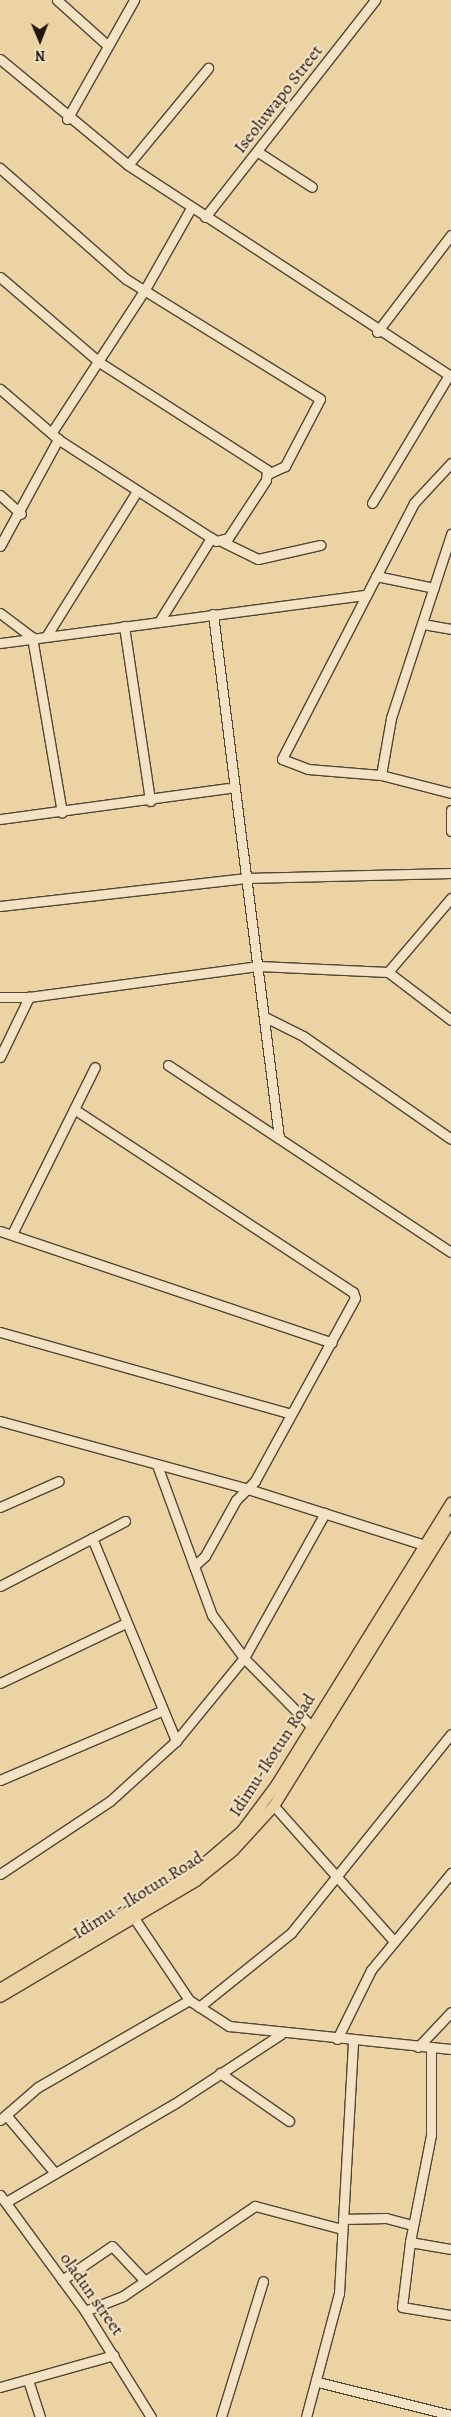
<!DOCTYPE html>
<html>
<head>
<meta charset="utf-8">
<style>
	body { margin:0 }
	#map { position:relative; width:451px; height:2417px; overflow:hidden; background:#ecd3a3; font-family:Alegreya,serif }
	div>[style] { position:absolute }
	.roads { filter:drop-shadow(1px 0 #544536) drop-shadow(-1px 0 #544536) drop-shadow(0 1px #544536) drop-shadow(0 -1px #544536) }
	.minor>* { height:9px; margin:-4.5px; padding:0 4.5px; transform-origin:4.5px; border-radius:4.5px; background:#f3e2c3 }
	.major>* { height:10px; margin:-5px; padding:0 5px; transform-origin:5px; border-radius:5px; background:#ecd3a3 }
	span { translate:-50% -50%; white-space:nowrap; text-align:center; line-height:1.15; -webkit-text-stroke:4px #f3e2c3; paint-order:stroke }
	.street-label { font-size:18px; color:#221611 }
	.north { position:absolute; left:15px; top:15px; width:50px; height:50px; -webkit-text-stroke:4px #f3e2c3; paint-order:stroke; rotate:179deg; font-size:14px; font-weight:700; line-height:20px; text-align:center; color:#221611 }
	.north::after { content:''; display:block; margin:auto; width:18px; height:22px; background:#221611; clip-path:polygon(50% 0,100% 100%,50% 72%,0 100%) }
</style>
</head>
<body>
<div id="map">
	<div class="roads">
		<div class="minor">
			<i style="left:57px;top:0;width:66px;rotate:41.9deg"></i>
			<i style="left:0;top:59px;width:166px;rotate:39.6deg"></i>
			<i style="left:128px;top:165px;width:386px;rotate:33.2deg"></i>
			<i style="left:67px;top:119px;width:137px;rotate:-60.6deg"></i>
			<i style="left:258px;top:152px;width:64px;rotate:32.9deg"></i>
			<i style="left:128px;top:165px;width:126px;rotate:-50.5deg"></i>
			<i style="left:0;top:168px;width:168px;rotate:41.4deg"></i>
			<i style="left:126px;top:279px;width:228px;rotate:31.7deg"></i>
			<i style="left:320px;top:399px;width:76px;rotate:117.6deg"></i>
			<i style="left:285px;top:466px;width:19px;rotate:155deg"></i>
			<i style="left:205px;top:217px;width:276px;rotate:-51.9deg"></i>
			<i style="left:0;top:277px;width:130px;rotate:40.6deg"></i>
			<i style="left:99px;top:362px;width:200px;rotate:32.7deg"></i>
			<i style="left:267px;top:470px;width:10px;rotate:96deg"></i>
			<i style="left:266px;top:480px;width:69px;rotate:123.2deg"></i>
			<i style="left:228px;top:538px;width:12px;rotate:166deg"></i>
			<i style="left:216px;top:541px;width:188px;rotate:-147.2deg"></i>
			<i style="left:58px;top:439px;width:77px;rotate:-139.2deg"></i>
			<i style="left:377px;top:332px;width:122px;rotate:-52.7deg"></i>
			<i style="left:52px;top:432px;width:168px;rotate:-56.9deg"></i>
			<i style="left:144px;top:291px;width:95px;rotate:-60.5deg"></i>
			<i style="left:451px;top:463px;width:54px;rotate:132.8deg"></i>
			<i style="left:414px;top:503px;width:288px;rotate:117.3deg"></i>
			<i style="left:282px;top:759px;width:28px;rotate:21deg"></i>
			<i style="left:308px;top:769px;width:73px;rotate:4.7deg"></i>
			<i style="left:381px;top:775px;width:72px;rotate:14.4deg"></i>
			<i style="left:0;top:495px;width:28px;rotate:42deg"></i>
			<i style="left:372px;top:503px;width:149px;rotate:-59deg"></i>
			<i style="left:223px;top:542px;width:39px;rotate:26deg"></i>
			<i style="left:258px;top:559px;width:64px;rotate:-12.7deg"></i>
			<i style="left:0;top:546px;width:122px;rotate:-61.5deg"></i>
			<i style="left:376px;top:576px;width:59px;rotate:11.7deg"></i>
			<i style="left:0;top:613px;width:40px;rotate:37deg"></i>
			<i style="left:32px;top:637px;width:178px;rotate:80.3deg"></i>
			<i style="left:213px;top:614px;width:528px;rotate:82.82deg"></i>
			<i style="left:160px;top:620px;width:97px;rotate:-58.1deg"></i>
			<i style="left:423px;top:624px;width:28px;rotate:10deg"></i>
			<i style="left:124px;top:626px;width:177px;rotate:81.5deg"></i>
			<i style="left:47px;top:635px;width:170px;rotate:-58deg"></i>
			<i style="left:0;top:643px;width:367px;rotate:-7.5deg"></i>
			<i style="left:381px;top:775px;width:58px;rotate:-80deg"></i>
			<i style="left:391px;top:718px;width:194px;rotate:-71.9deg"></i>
			<i style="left:451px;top:810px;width:21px;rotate:90deg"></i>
			<i style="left:0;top:819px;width:230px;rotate:-7.7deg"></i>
			<i style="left:0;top:906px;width:248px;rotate:-6.5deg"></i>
			<i style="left:246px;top:878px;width:205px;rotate:-1.4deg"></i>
			<i style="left:388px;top:972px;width:79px;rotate:37.3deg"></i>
			<i style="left:0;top:997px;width:29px"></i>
			<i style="left:29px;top:997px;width:232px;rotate:-7.7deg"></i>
			<i style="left:259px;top:966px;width:129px;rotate:2.7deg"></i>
			<i style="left:388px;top:972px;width:97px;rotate:-49.6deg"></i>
			<i style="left:265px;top:1017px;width:42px;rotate:26.6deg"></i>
			<i style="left:303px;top:1036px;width:180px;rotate:34.8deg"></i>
			<i style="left:0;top:1057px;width:67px;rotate:-64.2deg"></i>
			<i style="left:168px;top:1065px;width:339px;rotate:33.5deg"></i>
			<i style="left:74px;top:1109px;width:334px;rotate:33.3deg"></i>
			<i style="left:353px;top:1292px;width:6px;rotate:72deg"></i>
			<i style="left:355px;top:1298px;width:209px;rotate:118.7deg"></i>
			<i style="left:255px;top:1481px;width:27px;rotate:135deg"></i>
			<i style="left:236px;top:1500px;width:64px;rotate:119deg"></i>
			<i style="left:205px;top:1556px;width:15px;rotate:138deg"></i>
			<i style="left:0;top:1231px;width:350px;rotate:18.6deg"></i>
			<i style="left:12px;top:1234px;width:186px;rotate:-63.6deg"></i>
			<i style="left:0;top:1332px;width:302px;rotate:15.7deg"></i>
			<i style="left:0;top:1421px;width:257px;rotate:15.3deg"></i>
			<i style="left:248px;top:1489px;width:186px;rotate:17.6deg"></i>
			<i style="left:157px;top:1465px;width:160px;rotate:69.9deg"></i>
			<i style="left:212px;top:1615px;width:54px;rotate:53.3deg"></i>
			<i style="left:244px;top:1658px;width:104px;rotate:45.4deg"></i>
			<i style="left:0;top:1507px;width:64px;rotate:-23.8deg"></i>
			<i style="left:92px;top:1538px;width:220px;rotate:67.5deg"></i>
			<i style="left:0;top:1586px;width:141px;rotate:-27.5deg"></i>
			<i style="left:0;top:1683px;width:140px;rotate:-25.5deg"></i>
			<i style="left:0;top:1780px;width:175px;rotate:-23.2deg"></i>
			<i style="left:274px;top:1806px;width:179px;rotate:48.4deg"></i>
			<i style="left:0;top:1874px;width:132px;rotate:-33.6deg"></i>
			<i style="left:110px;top:1801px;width:89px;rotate:-42.3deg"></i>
			<i style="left:176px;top:1741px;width:107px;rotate:-50.7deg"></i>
			<i style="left:244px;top:1658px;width:166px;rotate:-60.8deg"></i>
			<i style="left:134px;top:1918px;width:99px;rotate:56.1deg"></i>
			<i style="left:189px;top:2000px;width:48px;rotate:33deg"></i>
			<i style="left:229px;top:2026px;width:223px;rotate:5.9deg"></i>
			<i style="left:199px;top:2007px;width:118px;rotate:-38.8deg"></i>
			<i style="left:291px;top:1933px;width:255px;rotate:-51.2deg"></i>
			<i style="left:337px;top:2039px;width:77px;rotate:-63.8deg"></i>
			<i style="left:371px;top:1970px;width:126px;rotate:-50.5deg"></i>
			<i style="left:418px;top:2047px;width:48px;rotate:-46.7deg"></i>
			<i style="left:431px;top:2048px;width:87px;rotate:90deg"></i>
			<i style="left:431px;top:2135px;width:109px;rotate:101.1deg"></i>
			<i style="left:410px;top:2242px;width:42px;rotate:9.7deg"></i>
			<i style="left:220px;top:2073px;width:84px;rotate:34.8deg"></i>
			<i style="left:6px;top:2115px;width:76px;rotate:49.8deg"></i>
			<i style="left:0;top:2120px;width:50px;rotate:-41deg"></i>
			<i style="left:38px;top:2087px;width:174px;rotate:-29.9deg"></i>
			<i style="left:0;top:2195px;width:144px;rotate:53.8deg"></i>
			<i style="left:85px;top:2311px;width:125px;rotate:58.1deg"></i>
			<i style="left:6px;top:2202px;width:194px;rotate:-30.3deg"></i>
			<i style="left:174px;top:2104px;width:128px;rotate:-33.2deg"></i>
			<i style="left:343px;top:2219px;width:43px;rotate:-1.3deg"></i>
			<i style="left:386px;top:2218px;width:27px;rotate:15deg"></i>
			<i style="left:410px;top:2242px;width:65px;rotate:97deg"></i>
			<i style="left:402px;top:2307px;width:50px;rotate:9.3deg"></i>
			<i style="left:62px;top:2280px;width:60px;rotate:-34.2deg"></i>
			<i style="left:112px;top:2246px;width:48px;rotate:46.7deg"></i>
			<i style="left:85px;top:2311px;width:41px;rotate:-21.5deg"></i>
			<i style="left:123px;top:2296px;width:160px;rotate:-34.3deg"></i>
			<i style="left:255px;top:2206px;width:90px;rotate:14.8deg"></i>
			<i style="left:28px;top:2380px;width:39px;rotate:72deg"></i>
			<i style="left:318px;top:2382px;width:137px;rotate:13.9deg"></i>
			<i style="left:0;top:2387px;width:118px;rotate:-15.7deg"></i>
			<i style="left:221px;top:2417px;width:142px;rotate:-72.8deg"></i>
			<i style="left:306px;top:2417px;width:128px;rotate:-75.1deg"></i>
			<i style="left:339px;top:2293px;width:252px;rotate:-86.8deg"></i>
		</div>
		<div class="major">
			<i style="left:0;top:1989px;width:227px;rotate:-31.1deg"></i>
			<i style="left:194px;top:1872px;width:63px;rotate:-40.5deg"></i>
			<i style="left:242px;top:1831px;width:59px;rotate:-53.3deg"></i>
			<i style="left:277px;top:1784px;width:331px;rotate:-58.2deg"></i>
			<i style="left:0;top:1997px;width:228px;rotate:-30.6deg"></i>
			<i style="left:196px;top:1881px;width:49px;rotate:-39.2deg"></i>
			<i style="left:234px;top:1850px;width:59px;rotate:-47.7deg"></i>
			<i style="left:274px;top:1806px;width:335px;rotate:-58.2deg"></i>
		</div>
	</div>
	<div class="street-label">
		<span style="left:278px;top:99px;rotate:-52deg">Iseoluwapo Street</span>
		<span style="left:272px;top:1755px;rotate:-57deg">Idimu-Ikotun Road</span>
		<span style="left:138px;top:1895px;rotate:-32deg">Idimu - Ikotun Road</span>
		<span style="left:92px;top:2294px;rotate:55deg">oladun street</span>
	</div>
	<div class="north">N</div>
</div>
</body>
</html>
